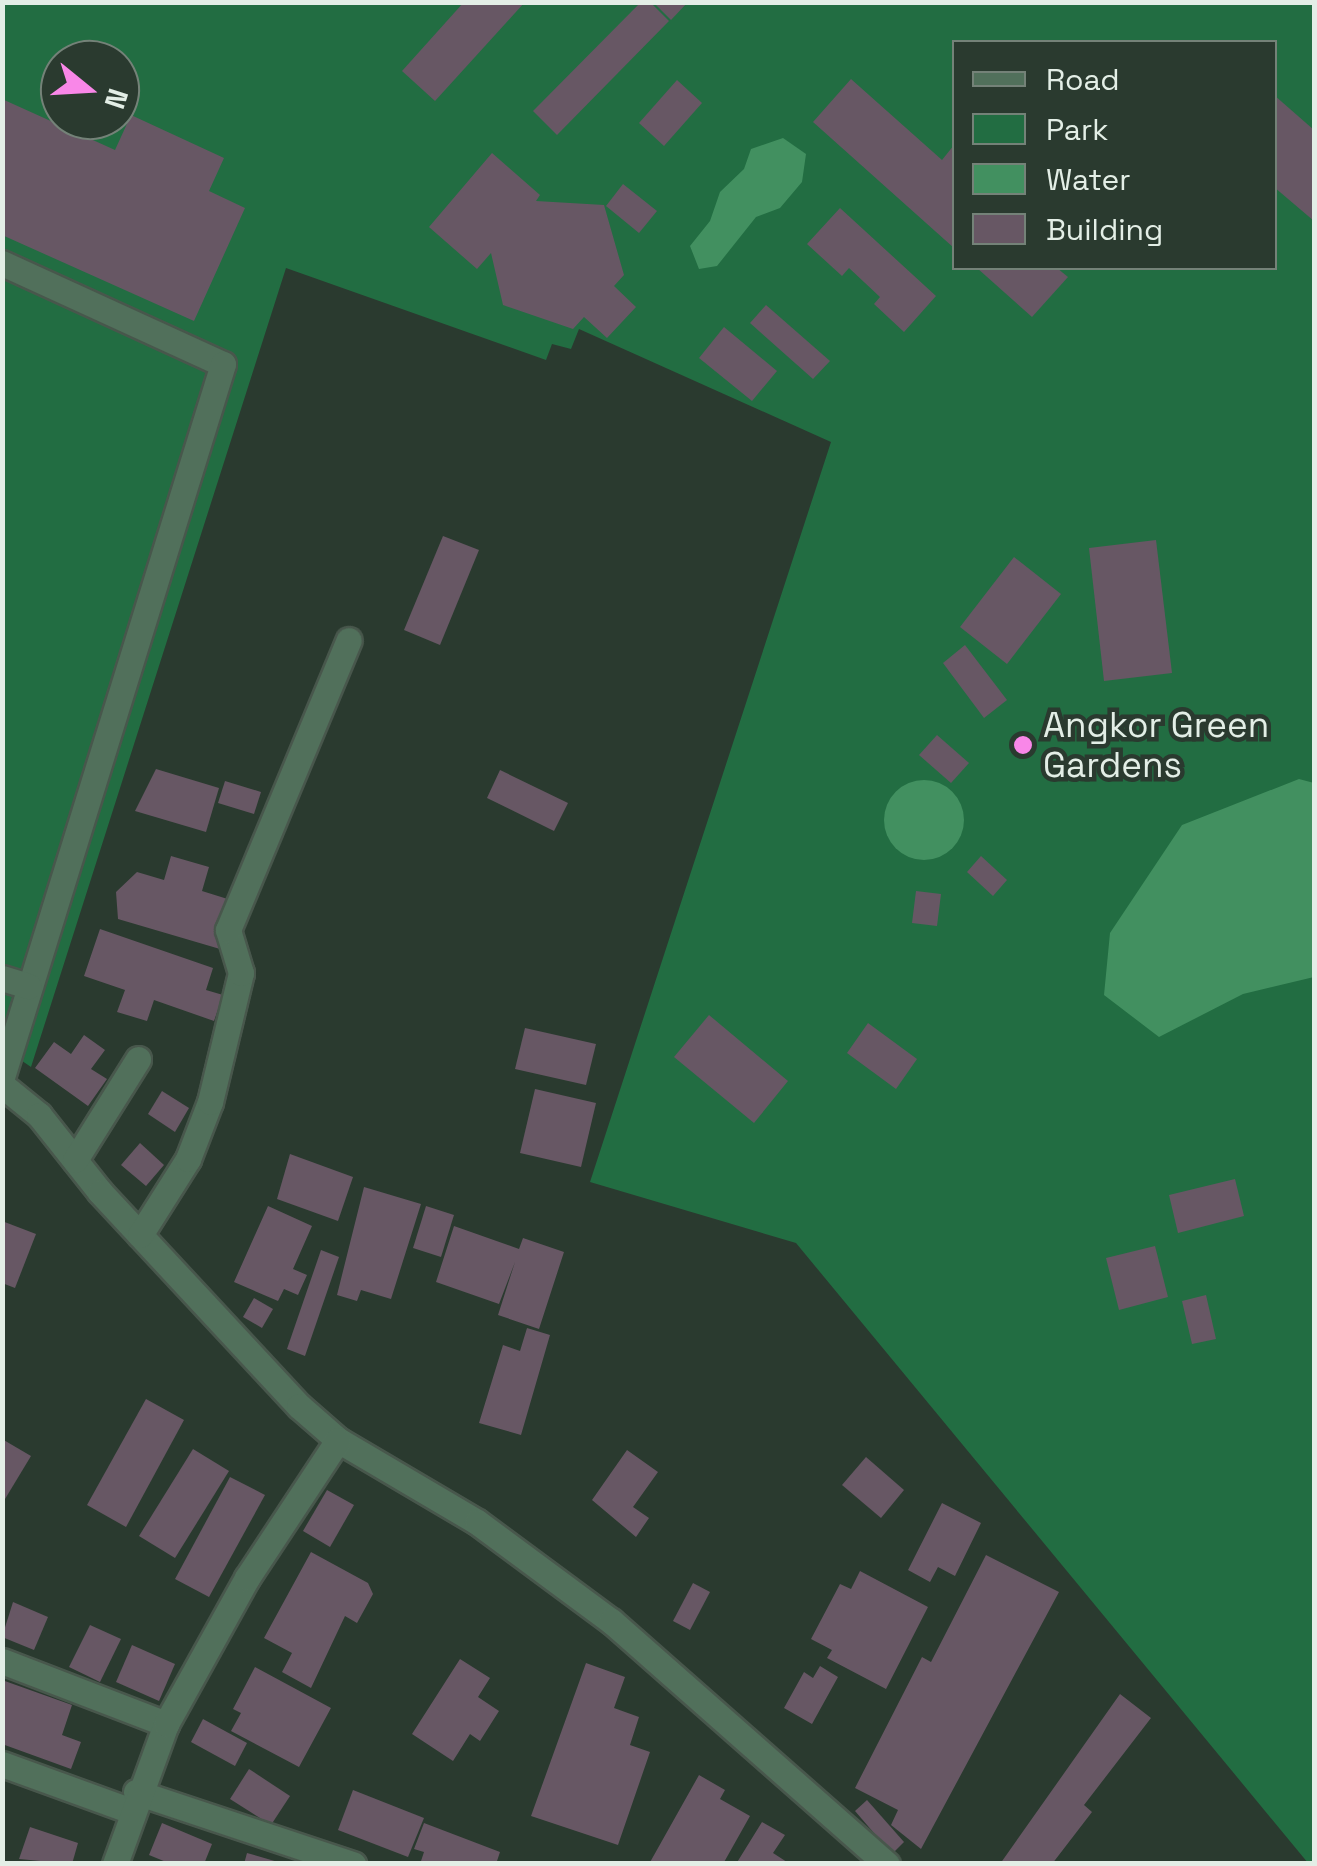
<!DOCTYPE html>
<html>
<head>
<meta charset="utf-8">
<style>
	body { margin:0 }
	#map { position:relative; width:1317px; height:1866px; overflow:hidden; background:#2a3a2f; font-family:"Space Grotesk",sans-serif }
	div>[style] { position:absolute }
	.green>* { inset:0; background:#226d42 }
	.water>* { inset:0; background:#429060 }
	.round { border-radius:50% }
	.building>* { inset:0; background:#675764 }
	.roads { filter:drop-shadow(2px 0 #48574c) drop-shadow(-2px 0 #48574c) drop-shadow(0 2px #48574c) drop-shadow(0 -2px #48574c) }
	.minor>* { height:25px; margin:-12.5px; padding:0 12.5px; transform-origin:12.5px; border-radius:12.5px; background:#51705b }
	.dots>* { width:28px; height:28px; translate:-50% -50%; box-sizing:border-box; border:5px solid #2a3a2f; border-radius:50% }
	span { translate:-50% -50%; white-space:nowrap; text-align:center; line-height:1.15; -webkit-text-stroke:9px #2a3a2f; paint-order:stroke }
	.poi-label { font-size:35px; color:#e3eee6 }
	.left { translate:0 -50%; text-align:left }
	.frame { position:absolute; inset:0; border:5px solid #e3eee6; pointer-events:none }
	.legend { position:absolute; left:952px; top:40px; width:325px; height:230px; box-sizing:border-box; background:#2a3a2f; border:2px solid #748278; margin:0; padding:12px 18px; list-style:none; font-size:30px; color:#e3eee6 }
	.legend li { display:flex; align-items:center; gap:20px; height:50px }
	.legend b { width:50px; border:2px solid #748278 }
	.north { position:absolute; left:40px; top:40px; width:100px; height:100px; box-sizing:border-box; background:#2a3a2f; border:2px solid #748278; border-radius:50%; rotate:108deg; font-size:28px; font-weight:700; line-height:40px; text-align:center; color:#e3eee6 }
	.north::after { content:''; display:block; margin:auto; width:35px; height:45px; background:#f987e8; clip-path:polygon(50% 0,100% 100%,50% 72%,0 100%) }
</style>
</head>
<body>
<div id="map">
	<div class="green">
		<i style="clip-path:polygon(evenodd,3px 3px,1314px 3px,1314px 1863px,1308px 1863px,796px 1243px,590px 1182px,831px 442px,579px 329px,571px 349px,552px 344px,546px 360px,286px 268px,31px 1067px,3px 1048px,3px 3px,954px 42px,1274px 42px,1274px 268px,954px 268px,954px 42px,3px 3px,60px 60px,120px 60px,120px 120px,60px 120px,60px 60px)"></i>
	</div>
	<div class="water">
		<i style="clip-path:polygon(783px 138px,806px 154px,802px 182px,780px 208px,756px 217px,717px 266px,699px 269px,690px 246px,710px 221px,720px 192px,744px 169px,751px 149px)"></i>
		<i style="clip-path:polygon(1299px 779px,1314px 783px,1314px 977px,1243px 994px,1159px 1037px,1104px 995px,1110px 933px,1182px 825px)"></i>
		<i class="round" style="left:884px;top:780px;width:80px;height:80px"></i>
	</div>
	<div class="building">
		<i style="clip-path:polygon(464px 2px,525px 2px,435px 101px,402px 71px)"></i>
		<i style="clip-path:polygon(641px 2px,650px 2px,669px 21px,557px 135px,533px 111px)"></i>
		<i style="clip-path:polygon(653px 2px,688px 2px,671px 20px)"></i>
		<i style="clip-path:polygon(851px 79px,942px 160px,954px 145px,954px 248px,813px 122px)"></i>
		<i style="clip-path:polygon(677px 80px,702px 103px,664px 146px,639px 123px)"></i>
		<i style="clip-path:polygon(1274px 95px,1314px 130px,1314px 221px,1274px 187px)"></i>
		<i style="clip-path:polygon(2px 99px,115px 150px,131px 115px,224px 158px,209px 191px,245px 208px,194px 321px,2px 235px)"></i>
		<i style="clip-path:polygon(492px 153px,540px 195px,536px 201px,604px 205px,624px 275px,614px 286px,636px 307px,607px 338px,584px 317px,573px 329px,503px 305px,491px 253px,477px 269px,429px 227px)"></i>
		<i style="clip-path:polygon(623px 184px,657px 211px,639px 233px,606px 206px)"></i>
		<i style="clip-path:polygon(840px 208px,936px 296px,904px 332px,874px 304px,880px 297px,849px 268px,842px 276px,807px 244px)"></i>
		<i style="clip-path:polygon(977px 268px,1057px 268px,1068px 277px,1032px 317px)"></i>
		<i style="clip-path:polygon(766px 305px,830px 361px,813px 379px,750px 323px)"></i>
		<i style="clip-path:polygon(724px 327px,777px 371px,752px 401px,699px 358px)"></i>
		<i style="clip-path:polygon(443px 536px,479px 550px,440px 645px,404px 630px)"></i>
		<i style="clip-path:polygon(1156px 540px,1172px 673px,1104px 681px,1089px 548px)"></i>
		<i style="clip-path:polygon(1014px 557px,1061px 594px,1007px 664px,960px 627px)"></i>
		<i style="clip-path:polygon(965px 645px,1007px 700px,984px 718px,943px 663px)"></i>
		<i style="clip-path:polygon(937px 735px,969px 763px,951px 783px,919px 755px)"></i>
		<i style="clip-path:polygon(156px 769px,219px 788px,206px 832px,135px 811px)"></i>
		<i style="clip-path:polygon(500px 770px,568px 803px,554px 831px,487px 798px)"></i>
		<i style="clip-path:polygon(225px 781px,261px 792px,254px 814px,218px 803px)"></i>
		<i style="clip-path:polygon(171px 856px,209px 867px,202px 891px,234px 901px,220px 949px,118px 919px,116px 892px,137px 872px,164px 880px)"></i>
		<i style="clip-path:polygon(981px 856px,1007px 880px,993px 896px,967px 872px)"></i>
		<i style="clip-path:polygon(916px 891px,941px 894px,937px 926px,912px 923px)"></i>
		<i style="clip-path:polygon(100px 929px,213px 968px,206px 990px,223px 995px,214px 1021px,154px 1000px,147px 1021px,117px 1012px,125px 990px,84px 976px)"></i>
		<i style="clip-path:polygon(709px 1015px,788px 1081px,754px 1123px,674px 1057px)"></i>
		<i style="clip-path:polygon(868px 1023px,917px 1059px,896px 1089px,847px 1053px)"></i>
		<i style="clip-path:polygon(525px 1028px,596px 1044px,586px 1085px,515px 1069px)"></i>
		<i style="clip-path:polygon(84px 1035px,105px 1050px,91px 1069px,107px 1079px,88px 1106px,35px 1068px,54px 1042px,71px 1054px)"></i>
		<i style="clip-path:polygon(535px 1089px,596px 1103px,581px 1167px,520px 1153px)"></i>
		<i style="clip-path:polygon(162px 1091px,189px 1108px,175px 1132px,148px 1114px)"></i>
		<i style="clip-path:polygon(140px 1143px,164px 1165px,146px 1186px,121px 1165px)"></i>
		<i style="clip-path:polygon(290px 1154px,353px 1177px,338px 1221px,277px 1199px)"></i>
		<i style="clip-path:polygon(1235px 1179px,1244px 1216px,1178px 1233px,1169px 1195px)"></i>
		<i style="clip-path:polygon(364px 1187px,421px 1204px,391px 1299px,361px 1290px,357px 1301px,337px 1295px)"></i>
		<i style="clip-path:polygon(268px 1206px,312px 1226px,293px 1269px,307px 1275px,298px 1295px,284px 1289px,278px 1301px,234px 1282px)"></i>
		<i style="clip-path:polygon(426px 1206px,454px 1215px,441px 1257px,413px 1248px)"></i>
		<i style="clip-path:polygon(2px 1221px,36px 1234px,15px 1288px,2px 1283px)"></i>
		<i style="clip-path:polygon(454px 1226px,519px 1249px,523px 1238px,564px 1252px,539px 1329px,498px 1315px,515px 1262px,499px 1304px,436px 1282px)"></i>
		<i style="clip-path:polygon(1155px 1246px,1168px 1297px,1119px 1310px,1106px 1258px)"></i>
		<i style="clip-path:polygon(321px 1250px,339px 1257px,305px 1356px,287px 1349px)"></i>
		<i style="clip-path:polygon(1206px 1295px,1216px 1339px,1192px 1344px,1182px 1301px)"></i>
		<i style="clip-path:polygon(254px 1298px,273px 1309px,262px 1328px,243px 1317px)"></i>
		<i style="clip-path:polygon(527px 1328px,550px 1335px,521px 1435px,479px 1423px,503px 1345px,520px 1351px)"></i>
		<i style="clip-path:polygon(146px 1399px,184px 1420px,126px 1527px,87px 1505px)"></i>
		<i style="clip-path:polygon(2px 1439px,31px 1456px,2px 1504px)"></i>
		<i style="clip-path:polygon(193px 1449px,229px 1471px,175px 1558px,139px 1536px)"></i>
		<i style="clip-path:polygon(627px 1450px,658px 1472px,633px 1507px,649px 1518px,636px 1537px,592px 1500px)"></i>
		<i style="clip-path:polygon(866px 1457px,904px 1490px,881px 1518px,842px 1485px)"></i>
		<i style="clip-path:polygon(230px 1477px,265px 1495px,209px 1597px,175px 1579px)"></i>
		<i style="clip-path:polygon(327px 1490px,354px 1505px,330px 1547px,303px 1531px)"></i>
		<i style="clip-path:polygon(942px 1503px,981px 1523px,955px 1576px,938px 1567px,930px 1582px,908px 1570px)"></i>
		<i style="clip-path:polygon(311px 1552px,368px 1583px,373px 1594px,357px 1623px,345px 1616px,311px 1688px,282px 1672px,292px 1653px,264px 1638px)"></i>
		<i style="clip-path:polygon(986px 1555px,1059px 1592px,921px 1849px,891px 1825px,898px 1810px,855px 1788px,922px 1657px,931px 1662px)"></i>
		<i style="clip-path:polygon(860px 1571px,928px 1607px,886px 1689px,827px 1658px,832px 1650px,811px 1639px,840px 1584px,851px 1589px)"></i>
		<i style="clip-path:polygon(693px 1583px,710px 1592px,690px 1630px,673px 1621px)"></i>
		<i style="clip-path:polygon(13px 1602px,48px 1617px,34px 1650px,2px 1637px)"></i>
		<i style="clip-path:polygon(90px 1625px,121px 1639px,100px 1682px,69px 1667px)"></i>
		<i style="clip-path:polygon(132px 1645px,175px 1664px,159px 1701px,116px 1682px)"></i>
		<i style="clip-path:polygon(460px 1659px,490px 1678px,478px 1697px,499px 1711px,480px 1741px,470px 1734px,453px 1761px,412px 1734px)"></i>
		<i style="clip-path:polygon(586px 1663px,625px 1677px,614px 1708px,639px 1717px,630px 1745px,650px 1752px,618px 1845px,531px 1816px)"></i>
		<i style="clip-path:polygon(820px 1666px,838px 1677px,812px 1724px,784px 1708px,804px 1672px,813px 1678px)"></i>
		<i style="clip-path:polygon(255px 1667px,331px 1708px,299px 1767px,231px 1731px,241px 1713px,233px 1709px)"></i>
		<i style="clip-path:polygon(2px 1680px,72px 1705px,62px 1735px,81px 1742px,71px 1769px,2px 1744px)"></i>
		<i style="clip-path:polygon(1120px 1694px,1151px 1718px,1084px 1805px,1092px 1812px,1052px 1864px,1000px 1864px)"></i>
		<i style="clip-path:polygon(203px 1719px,247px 1743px,235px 1766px,191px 1742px)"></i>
		<i style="clip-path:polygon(249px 1769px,290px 1796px,271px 1825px,230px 1799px)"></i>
		<i style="clip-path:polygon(699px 1775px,725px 1790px,720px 1799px,750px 1816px,723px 1864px,649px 1864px)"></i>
		<i style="clip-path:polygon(353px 1790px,424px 1818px,408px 1857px,338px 1830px)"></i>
		<i style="clip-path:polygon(867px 1800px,904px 1842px,892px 1854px,855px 1811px)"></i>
		<i style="clip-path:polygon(762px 1822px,785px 1835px,773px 1853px,790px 1864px,736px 1864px)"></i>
		<i style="clip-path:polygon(162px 1823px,212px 1844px,204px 1864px,171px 1864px,149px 1855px)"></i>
		<i style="clip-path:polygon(424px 1823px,500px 1852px,496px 1864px,420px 1864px,424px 1852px,414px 1849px)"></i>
		<i style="clip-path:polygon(30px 1827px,78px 1843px,72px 1864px,19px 1859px)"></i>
		<i style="clip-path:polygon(247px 1853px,278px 1862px,278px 1864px,244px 1864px)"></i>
	</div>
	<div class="roads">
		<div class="minor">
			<i style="left:2px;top:263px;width:243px;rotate:24.6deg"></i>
			<i style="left:223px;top:364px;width:746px;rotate:107.22deg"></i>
			<i style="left:2px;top:978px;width:28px;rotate:17deg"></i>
			<i style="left:2px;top:1085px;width:48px;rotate:39deg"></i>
			<i style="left:39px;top:1115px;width:98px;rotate:51.6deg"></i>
			<i style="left:100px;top:1192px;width:292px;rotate:47.1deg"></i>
			<i style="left:299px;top:1406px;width:52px;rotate:41.1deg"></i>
			<i style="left:338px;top:1440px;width:161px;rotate:30.5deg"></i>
			<i style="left:477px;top:1522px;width:167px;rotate:36.5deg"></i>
			<i style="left:611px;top:1621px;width:368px;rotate:41.4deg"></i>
			<i style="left:75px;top:1160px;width:119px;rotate:-58deg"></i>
			<i style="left:140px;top:1235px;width:90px;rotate:-57.7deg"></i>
			<i style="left:188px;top:1159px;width:61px;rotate:-68.9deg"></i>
			<i style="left:210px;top:1102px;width:133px;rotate:-76.5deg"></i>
			<i style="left:241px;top:973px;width:45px;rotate:-106.8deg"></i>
			<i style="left:228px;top:930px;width:314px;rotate:-67.4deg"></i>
			<i style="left:2px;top:1661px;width:176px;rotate:21deg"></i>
			<i style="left:2px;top:1764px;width:137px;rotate:20deg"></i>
			<i style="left:136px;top:1792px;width:229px;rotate:18.4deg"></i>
			<i style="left:115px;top:1864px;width:149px;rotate:-70deg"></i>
			<i style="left:166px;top:1724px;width:167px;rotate:-61deg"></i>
			<i style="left:247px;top:1578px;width:165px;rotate:-56.6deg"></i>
		</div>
	</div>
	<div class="dots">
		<i style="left:1023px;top:745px;background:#f987e8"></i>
	</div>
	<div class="poi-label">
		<span class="left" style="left:1043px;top:745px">Angkor Green<br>Gardens</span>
	</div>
	<div class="frame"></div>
	<ul class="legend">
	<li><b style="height:12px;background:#51705b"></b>Road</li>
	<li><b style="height:28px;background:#226d42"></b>Park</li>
	<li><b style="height:28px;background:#429060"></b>Water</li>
	<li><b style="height:28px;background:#675764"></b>Building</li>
	</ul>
	<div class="north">N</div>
</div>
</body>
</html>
